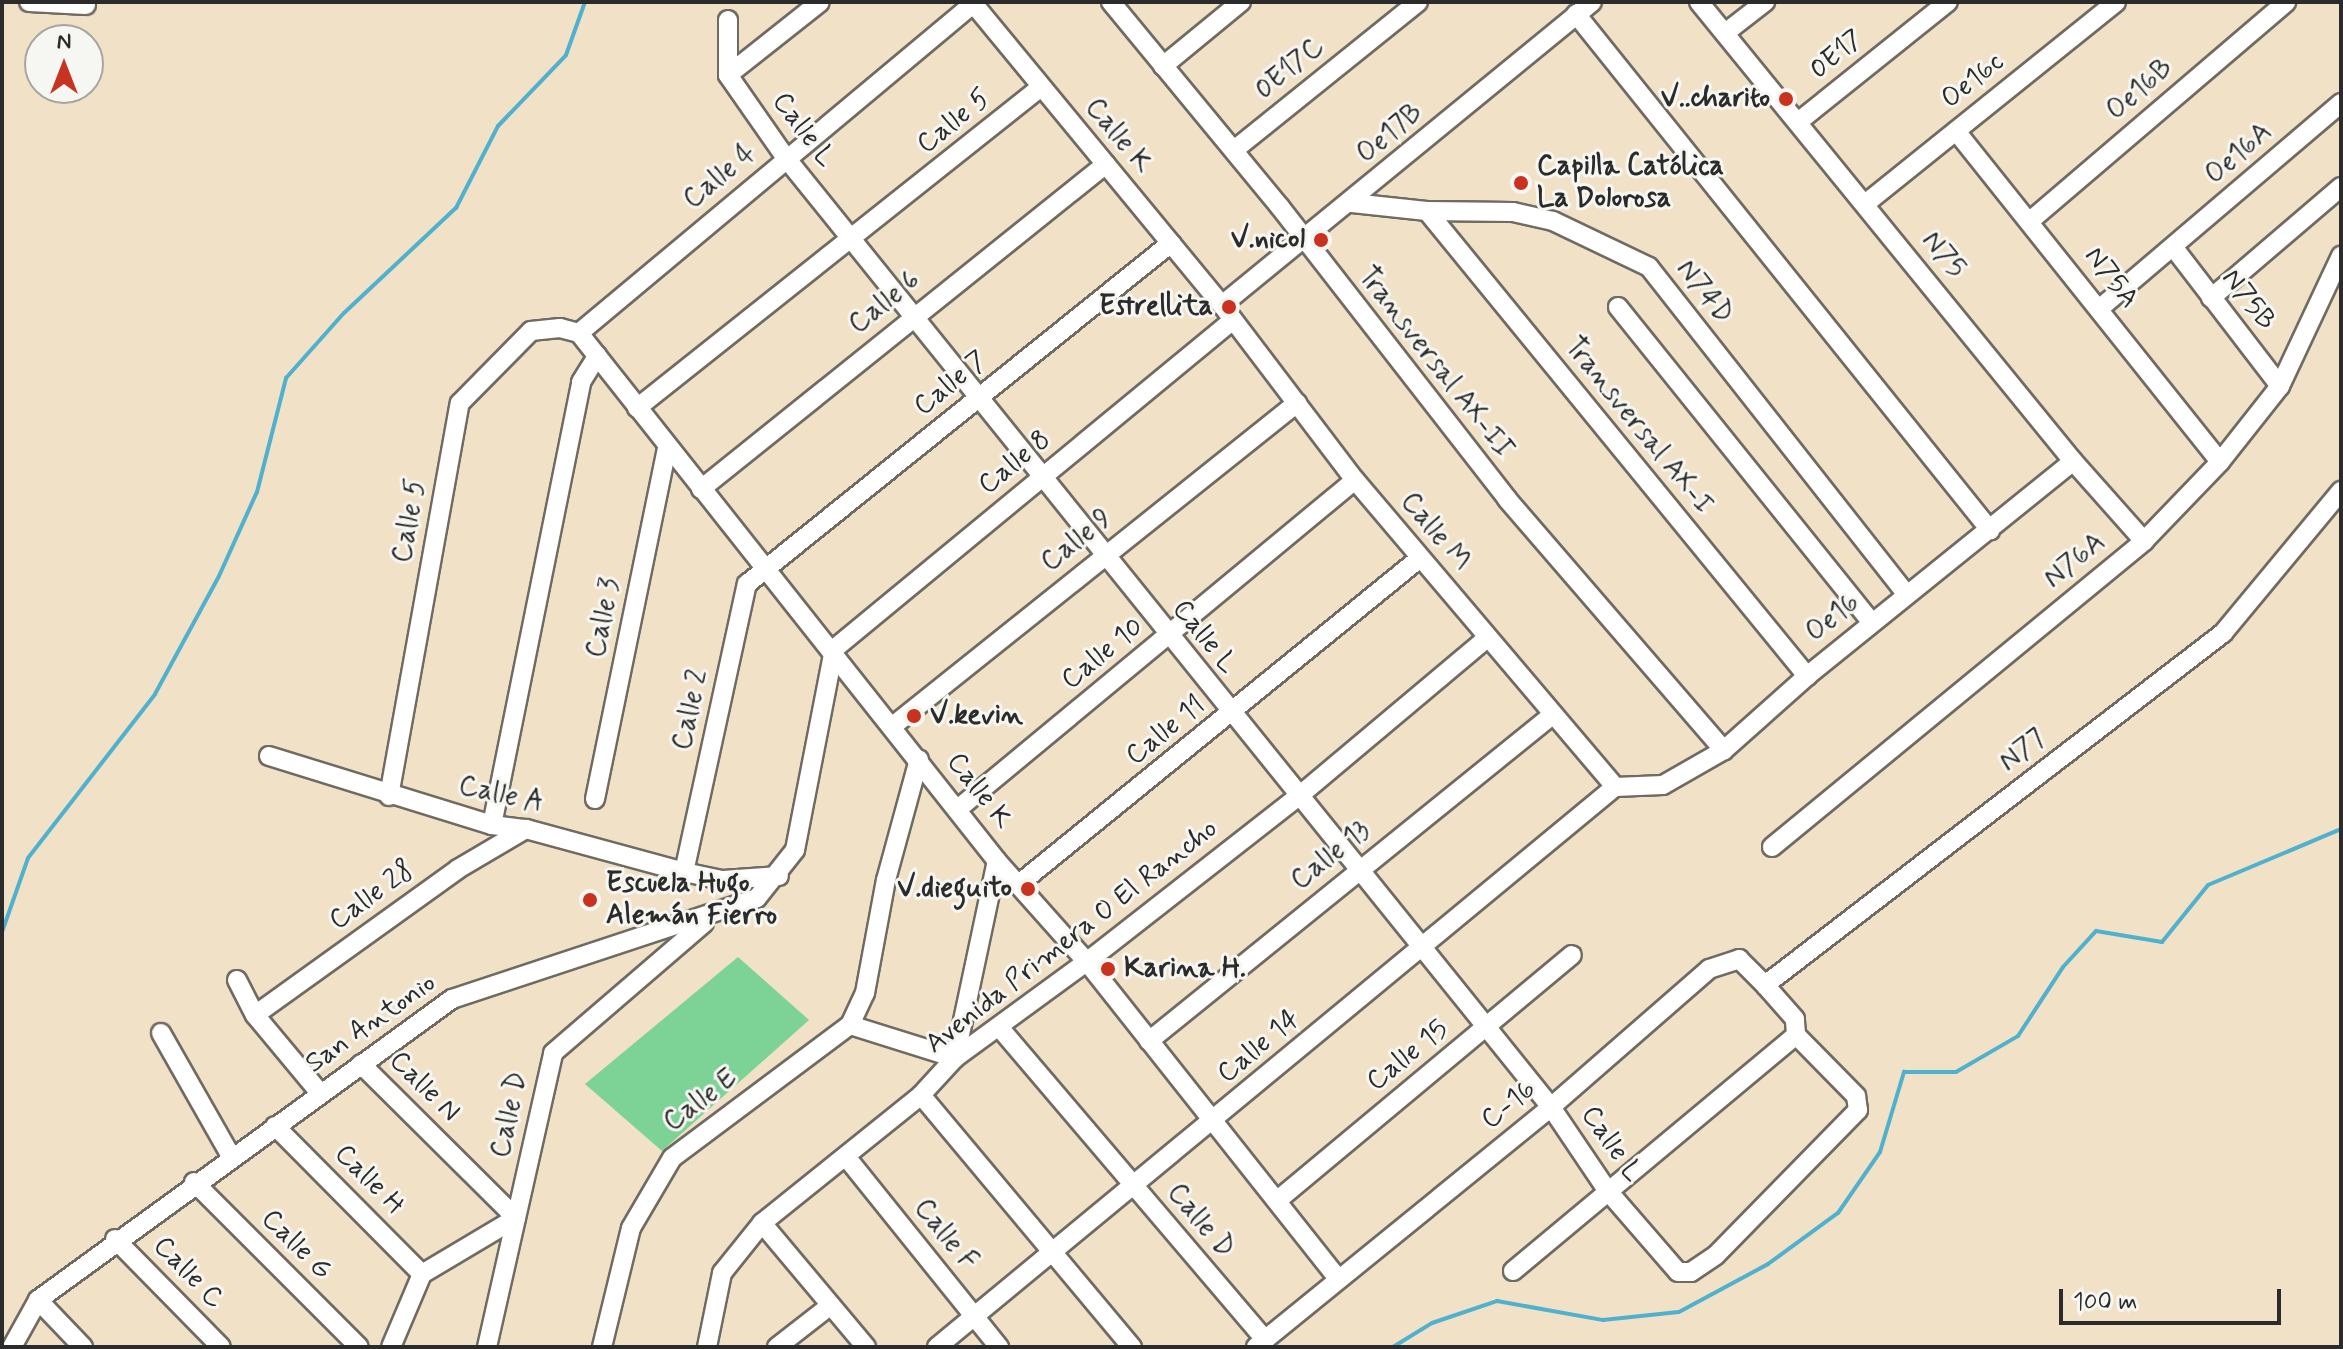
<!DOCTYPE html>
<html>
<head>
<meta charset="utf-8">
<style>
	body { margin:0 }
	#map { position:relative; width:2343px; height:1349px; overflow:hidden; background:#f1e2c7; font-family:Mynerve,sans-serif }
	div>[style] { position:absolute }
	.green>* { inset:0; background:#7dd295 }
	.stream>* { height:4px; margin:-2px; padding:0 2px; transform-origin:2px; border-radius:2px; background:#50b1cf }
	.roads { filter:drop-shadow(2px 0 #706b62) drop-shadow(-2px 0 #706b62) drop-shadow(0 2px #706b62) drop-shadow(0 -2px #706b62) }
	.minor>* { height:18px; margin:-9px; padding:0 9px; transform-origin:9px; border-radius:9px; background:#fff }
	.dots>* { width:22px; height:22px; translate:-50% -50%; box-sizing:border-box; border:4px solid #f6f6f2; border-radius:50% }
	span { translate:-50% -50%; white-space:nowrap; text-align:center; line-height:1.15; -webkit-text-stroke:6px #f6f6f2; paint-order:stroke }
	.street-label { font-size:28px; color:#2b2b2b }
	.poi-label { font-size:28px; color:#2b2b2b; font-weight:700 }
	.right { translate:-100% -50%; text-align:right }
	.left { translate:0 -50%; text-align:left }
	.frame { position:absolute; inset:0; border:4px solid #2b2b2b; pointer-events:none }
	.north { position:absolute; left:24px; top:24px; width:80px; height:80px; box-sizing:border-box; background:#f6f6f2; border:2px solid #a5a5a2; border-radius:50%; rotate:0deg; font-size:22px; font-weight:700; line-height:32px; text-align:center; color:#2b2b2b }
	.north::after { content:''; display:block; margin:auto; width:28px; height:36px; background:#c8321e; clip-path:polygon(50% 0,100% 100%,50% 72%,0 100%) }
	.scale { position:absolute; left:2059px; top:1289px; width:222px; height:36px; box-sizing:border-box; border:4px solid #2b2b2b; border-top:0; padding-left:10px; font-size:24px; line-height:28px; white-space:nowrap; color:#2b2b2b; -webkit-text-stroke:6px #f6f6f2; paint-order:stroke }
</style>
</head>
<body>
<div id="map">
	<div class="green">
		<i style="clip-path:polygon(738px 957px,809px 1020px,662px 1151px,585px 1084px)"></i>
	</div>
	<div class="stream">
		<i style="left:2px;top:932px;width:78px;rotate:-70.6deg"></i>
		<i style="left:28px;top:858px;width:207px;rotate:-52.2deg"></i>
		<i style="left:155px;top:694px;width:134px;rotate:-61.5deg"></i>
		<i style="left:219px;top:576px;width:92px;rotate:-65.7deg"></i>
		<i style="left:257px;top:492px;width:118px;rotate:-75.7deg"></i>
		<i style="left:286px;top:378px;width:87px;rotate:-48.3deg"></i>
		<i style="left:344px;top:313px;width:154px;rotate:-43.2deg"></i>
		<i style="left:456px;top:208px;width:92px;rotate:-62.9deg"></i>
		<i style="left:498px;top:126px;width:98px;rotate:-46.2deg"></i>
		<i style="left:566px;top:55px;width:56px;rotate:-70.3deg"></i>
		<i style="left:1393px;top:1347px;width:46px;rotate:-31.6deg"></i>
		<i style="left:1432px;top:1323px;width:69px;rotate:-18.7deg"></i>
		<i style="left:1497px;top:1301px;width:108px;rotate:10.2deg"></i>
		<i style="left:1603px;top:1320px;width:76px;rotate:-6deg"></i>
		<i style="left:1679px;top:1312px;width:101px;rotate:-28.3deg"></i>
		<i style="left:1768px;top:1264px;width:87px;rotate:-36.1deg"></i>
		<i style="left:1838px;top:1213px;width:74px;rotate:-55.5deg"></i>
		<i style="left:1880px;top:1152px;width:84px;rotate:-73.3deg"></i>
		<i style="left:1904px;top:1072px;width:52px"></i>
		<i style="left:1956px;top:1072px;width:72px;rotate:-30.1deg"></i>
		<i style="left:2018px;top:1036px;width:82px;rotate:-56.9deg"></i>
		<i style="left:2063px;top:967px;width:49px;rotate:-47.5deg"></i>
		<i style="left:2096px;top:931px;width:67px;rotate:9.5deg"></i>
		<i style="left:2162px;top:942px;width:73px;rotate:-51.1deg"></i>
		<i style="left:2208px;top:885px;width:144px;rotate:-22.8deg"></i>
	</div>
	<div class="roads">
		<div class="minor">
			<i style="left:29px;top:2px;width:57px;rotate:3deg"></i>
			<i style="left:972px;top:2px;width:393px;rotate:50.5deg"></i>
			<i style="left:1222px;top:305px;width:220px;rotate:52.8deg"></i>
			<i style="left:1355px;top:480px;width:402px;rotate:49.7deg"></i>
			<i style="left:1111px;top:2px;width:266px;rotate:50.5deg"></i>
			<i style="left:1280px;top:207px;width:370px;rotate:52.1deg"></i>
			<i style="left:1507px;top:499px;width:332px;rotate:49.2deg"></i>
			<i style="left:1699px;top:2px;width:592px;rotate:50.83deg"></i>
			<i style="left:2073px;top:461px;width:107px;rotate:48.4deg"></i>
			<i style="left:1576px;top:14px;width:662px;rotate:51.26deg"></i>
			<i style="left:728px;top:20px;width:55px;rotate:90deg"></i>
			<i style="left:728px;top:75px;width:101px;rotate:55.1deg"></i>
			<i style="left:786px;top:158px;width:1219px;rotate:51.13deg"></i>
			<i style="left:1551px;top:1107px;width:100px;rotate:56deg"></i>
			<i style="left:1607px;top:1190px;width:108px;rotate:49.1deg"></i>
			<i style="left:1678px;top:1272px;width:13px"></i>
			<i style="left:1691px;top:1272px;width:30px;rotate:-34deg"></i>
			<i style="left:1716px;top:1255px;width:203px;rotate:-45.6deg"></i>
			<i style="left:1858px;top:1110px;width:14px;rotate:-98deg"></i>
			<i style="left:1856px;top:1096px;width:86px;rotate:-134.5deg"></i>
			<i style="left:1725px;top:33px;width:51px;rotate:-37.8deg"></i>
			<i style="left:1163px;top:66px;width:101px;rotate:-39.4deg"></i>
			<i style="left:728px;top:75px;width:117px;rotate:-38.4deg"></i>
			<i style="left:1798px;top:122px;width:192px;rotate:-38.7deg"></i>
			<i style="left:1956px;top:131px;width:423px;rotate:51.4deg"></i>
			<i style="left:1234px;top:150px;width:236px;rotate:-38.8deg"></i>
			<i style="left:1352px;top:203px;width:75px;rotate:6.1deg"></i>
			<i style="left:1427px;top:211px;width:86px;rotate:0.7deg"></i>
			<i style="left:1513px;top:212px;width:41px;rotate:12.7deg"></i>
			<i style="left:1553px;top:221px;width:106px;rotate:25.6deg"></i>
			<i style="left:1649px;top:267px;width:417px;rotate:51.8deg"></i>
			<i style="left:1865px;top:204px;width:322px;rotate:-38.8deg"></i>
			<i style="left:1427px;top:211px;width:601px;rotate:50.74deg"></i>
			<i style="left:2030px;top:221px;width:337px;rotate:-40.5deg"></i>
			<i style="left:2174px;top:248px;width:174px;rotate:52.5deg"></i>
			<i style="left:2211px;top:298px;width:171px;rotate:-40.5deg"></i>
			<i style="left:1222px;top:305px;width:478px;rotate:-39.3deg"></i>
			<i style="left:1618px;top:307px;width:405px;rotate:51.2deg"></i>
			<i style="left:2099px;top:309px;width:318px;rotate:-40.4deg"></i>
			<i style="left:579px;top:333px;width:673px;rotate:51.63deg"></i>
			<i style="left:997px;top:861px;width:135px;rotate:48.3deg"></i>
			<i style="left:1087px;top:962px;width:404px;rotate:51.6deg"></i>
			<i style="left:579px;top:333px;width:513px;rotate:-39.86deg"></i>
			<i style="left:637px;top:408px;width:516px;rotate:-38.47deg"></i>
			<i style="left:701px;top:489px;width:519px;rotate:-38.75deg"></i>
			<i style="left:834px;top:649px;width:517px;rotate:-39.51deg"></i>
			<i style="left:894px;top:725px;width:516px;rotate:-38.63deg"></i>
			<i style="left:269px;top:756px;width:233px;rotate:17.2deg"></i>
			<i style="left:492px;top:825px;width:34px;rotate:7deg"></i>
			<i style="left:526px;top:829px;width:164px;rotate:15.2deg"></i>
			<i style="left:684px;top:872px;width:40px;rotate:12deg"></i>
			<i style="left:723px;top:880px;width:56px;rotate:-4.1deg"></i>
			<i style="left:1615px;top:787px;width:48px;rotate:-2.4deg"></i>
			<i style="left:1663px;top:785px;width:70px;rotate:-29.8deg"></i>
			<i style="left:1724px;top:750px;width:111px;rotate:-41.7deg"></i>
			<i style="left:1807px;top:676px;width:342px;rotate:-38.9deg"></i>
			<i style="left:389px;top:796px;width:399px;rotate:-79.8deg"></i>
			<i style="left:460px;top:403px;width:101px;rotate:-45.4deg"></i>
			<i style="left:531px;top:331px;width:29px;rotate:-6deg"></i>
			<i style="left:560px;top:328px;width:20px;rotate:15deg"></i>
			<i style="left:595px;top:799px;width:358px;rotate:-78.4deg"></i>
			<i style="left:959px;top:808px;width:514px;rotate:-39.63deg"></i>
			<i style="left:492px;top:825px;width:452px;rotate:-78.6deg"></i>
			<i style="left:581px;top:382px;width:31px;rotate:-58deg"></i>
			<i style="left:1772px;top:847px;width:482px;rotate:-39.4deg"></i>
			<i style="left:2144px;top:541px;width:110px;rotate:-46.1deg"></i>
			<i style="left:2220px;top:462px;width:97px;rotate:-51.7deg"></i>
			<i style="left:2280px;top:386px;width:144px;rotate:-64.9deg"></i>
			<i style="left:684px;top:872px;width:295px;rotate:-77.7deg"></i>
			<i style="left:747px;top:584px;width:544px;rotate:-38.81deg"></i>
			<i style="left:1019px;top:884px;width:517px;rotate:-39.11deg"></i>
			<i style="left:237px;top:980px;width:39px;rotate:63deg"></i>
			<i style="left:255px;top:1015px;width:102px;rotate:50.2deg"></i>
			<i style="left:255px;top:1015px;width:250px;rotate:-35.7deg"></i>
			<i style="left:458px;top:869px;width:79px;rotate:-30.5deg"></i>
			<i style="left:850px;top:1025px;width:110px;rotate:17.4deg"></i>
			<i style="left:955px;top:1058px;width:201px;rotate:-78deg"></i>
			<i style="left:999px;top:1027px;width:411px;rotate:49.6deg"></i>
			<i style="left:161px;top:1033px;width:142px;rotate:60.4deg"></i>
			<i style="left:1149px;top:1041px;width:517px;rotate:-38.95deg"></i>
			<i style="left:361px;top:1064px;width:218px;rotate:44.8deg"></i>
			<i style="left:516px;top:1218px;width:109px;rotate:149.2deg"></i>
			<i style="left:422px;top:1274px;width:79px;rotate:113deg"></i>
			<i style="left:921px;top:1095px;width:329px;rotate:50.1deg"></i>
			<i style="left:275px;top:1126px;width:209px;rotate:45.2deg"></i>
			<i style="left:847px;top:1158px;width:243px;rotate:51.2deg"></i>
			<i style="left:194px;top:1182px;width:233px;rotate:45deg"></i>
			<i style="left:1279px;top:1199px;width:381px;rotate:-39.8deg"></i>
			<i style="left:762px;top:1223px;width:162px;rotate:50deg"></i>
			<i style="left:115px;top:1239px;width:151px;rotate:45.5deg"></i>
			<i style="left:1513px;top:1271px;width:368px;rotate:-39.8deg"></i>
			<i style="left:1796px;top:1035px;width:16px;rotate:-94deg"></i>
			<i style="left:1795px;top:1019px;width:45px;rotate:-131.4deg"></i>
			<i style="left:38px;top:1300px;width:65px;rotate:46.2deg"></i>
			<i style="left:12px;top:1347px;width:54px;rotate:-61deg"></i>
			<i style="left:38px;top:1300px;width:512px;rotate:-36.02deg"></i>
			<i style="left:452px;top:999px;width:321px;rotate:-18.3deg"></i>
			<i style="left:757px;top:898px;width:61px;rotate:-51.6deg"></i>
			<i style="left:795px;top:850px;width:205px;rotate:-79deg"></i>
			<i style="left:487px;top:1347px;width:301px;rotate:-77.3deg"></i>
			<i style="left:553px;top:1053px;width:199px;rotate:-40.7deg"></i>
			<i style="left:602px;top:1347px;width:122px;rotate:-76.3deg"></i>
			<i style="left:631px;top:1228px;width:81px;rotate:-59.6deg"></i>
			<i style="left:672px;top:1158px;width:222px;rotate:-36.8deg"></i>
			<i style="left:850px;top:1025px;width:35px;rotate:-65deg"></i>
			<i style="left:865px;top:993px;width:115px;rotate:-79.5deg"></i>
			<i style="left:886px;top:880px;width:125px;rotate:-74.7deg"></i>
			<i style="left:707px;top:1347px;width:76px;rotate:-78.5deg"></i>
			<i style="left:722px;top:1273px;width:64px;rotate:-51.3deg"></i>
			<i style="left:762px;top:1223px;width:204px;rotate:-38.8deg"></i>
			<i style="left:921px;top:1095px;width:50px;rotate:-47.4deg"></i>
			<i style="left:955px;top:1058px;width:166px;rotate:-36.2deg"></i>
			<i style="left:1089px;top:960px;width:268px;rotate:-38deg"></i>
			<i style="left:1300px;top:795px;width:244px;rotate:-40deg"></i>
			<i style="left:777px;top:1347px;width:68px;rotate:-37.9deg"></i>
			<i style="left:937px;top:1347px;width:879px;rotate:-39.56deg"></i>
			<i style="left:1256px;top:1347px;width:380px;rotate:-39.1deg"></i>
			<i style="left:1551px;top:1107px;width:210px;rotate:-41.1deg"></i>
			<i style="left:1709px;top:969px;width:32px;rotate:-18deg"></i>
			<i style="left:1739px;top:959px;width:37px;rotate:45deg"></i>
			<i style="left:1765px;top:985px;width:578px;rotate:-37.54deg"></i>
			<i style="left:2223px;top:633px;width:185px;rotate:-50.3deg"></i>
		</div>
	</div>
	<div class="dots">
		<i style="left:1786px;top:99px;background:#c8321e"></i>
		<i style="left:1521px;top:183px;background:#c8321e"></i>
		<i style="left:1321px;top:240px;background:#c8321e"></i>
		<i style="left:1229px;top:307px;background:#c8321e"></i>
		<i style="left:914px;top:716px;background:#c8321e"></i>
		<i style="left:1028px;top:889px;background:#c8321e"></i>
		<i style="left:590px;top:900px;background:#c8321e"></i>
		<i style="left:1108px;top:969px;background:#c8321e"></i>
	</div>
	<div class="street-label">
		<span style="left:1837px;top:55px;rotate:-39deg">0E17</span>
		<span style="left:1290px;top:69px;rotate:-39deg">0E17C</span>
		<span style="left:1973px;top:81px;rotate:-39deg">Oe16c</span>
		<span style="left:2140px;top:90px;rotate:-41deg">Oe16B</span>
		<span style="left:954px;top:122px;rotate:-39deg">Calle 5</span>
		<span style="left:803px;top:130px;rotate:53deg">Calle L</span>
		<span style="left:1390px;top:134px;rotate:-40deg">Oe17B</span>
		<span style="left:1118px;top:136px;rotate:50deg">Calle K</span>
		<span style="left:2239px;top:154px;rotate:-41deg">Oe16A</span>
		<span style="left:720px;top:177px;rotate:-40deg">Calle 4</span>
		<span style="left:1943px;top:255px;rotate:51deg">N75</span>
		<span style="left:2111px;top:278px;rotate:52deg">N75A</span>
		<span style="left:1704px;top:292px;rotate:52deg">N74D</span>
		<span style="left:2248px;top:300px;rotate:52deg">N75B</span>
		<span style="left:885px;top:303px;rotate:-39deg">Calle 6</span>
		<span style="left:1435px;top:363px;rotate:52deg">Transversal AX-II</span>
		<span style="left:951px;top:384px;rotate:-39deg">Calle 7</span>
		<span style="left:1638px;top:426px;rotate:51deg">Transversal AX-I</span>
		<span style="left:1015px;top:463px;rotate:-39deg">Calle 8</span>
		<span style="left:410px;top:521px;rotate:-80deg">Calle 5</span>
		<span style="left:1435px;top:532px;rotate:50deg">Calle M</span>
		<span style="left:1077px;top:541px;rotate:-39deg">Calle 9</span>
		<span style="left:2075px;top:561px;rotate:-39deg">N76A</span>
		<span style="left:604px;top:618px;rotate:-79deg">Calle 3</span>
		<span style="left:1833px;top:618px;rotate:-39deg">Oe16</span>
		<span style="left:1204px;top:637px;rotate:51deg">Calle L</span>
		<span style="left:1103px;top:654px;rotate:-39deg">Calle 10</span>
		<span style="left:691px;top:710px;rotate:-78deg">Calle 2</span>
		<span style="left:1166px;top:731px;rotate:-39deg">Calle 11</span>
		<span style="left:2023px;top:751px;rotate:-37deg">N77</span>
		<span style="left:979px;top:791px;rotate:52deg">Calle K</span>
		<span style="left:501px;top:795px;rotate:12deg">Calle A</span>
		<span style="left:1331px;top:856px;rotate:-39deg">Calle 13</span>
		<span style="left:372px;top:896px;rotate:-36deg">Calle 28</span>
		<span style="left:1072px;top:937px;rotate:-38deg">Avenida Primera O El Rancho</span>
		<span style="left:371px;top:1024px;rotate:-35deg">San Antonio</span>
		<span style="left:1259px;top:1047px;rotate:-40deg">Calle 14</span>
		<span style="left:1408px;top:1056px;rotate:-39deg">Calle 15</span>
		<span style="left:424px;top:1087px;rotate:45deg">Calle N</span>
		<span style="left:701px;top:1101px;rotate:-37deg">Calle E</span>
		<span style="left:1509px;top:1105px;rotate:-39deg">C-16</span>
		<span style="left:510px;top:1115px;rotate:-78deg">Calle D</span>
		<span style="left:1611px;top:1144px;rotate:55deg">Calle L</span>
		<span style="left:369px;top:1180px;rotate:45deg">Calle H</span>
		<span style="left:1200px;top:1221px;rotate:50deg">Calle D</span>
		<span style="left:945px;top:1235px;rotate:51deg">Calle F</span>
		<span style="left:296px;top:1245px;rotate:45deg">Calle G</span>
		<span style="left:188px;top:1273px;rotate:46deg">Calle C</span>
	</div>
	<div class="poi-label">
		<span class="right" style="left:1770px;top:99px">V..charito</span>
		<span class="left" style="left:1537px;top:183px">Capilla Católica<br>La Dolorosa</span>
		<span class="right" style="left:1305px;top:240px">V.nicol</span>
		<span class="right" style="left:1213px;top:307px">Estrellita</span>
		<span class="left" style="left:930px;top:716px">V.kevin</span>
		<span class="left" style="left:606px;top:900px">Escuela Hugo<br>Alemán Fierro</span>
		<span class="right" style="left:1012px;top:889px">V.dieguito</span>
		<span class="left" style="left:1124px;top:969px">Karina H.</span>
	</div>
	<div class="frame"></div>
	<div class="north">N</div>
	<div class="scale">100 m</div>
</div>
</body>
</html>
